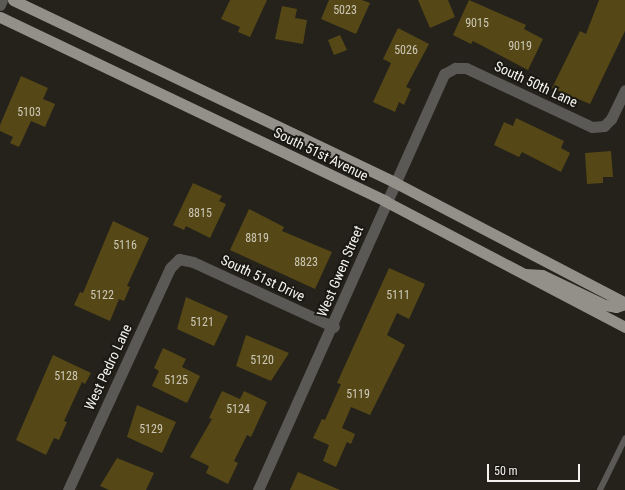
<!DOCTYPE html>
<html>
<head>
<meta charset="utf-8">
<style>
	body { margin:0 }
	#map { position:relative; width:625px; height:490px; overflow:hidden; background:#24221b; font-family:"Roboto Condensed",sans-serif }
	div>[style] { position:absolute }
	.building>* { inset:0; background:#564816 }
	.service>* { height:5.5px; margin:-2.75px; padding:0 2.75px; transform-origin:2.75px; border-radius:2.75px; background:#5a5956 }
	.minor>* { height:11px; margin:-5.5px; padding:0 5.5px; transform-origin:5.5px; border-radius:5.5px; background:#5a5956 }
	.primary>* { height:11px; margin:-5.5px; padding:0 5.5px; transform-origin:5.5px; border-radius:5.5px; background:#929089 }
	span { translate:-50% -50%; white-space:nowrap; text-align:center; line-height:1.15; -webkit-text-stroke:4px #1a1812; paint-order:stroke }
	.number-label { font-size:12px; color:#ccc8b8 }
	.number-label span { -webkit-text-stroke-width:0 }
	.street-label { font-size:14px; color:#f4f2ee }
	.scale { position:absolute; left:487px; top:464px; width:93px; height:18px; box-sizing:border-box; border:2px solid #f4f2ee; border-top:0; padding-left:5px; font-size:12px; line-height:14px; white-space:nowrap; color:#f4f2ee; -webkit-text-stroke:3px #1a1812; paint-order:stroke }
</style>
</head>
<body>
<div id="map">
	<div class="building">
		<i style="clip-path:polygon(230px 0,267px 0,250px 37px,238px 32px,240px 27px,221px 19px)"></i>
		<i style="clip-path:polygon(329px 0,362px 0,370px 3px,356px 34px,321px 19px)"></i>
		<i style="clip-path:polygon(418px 0,448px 0,455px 17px,430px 28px)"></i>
		<i style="clip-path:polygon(469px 0,526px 25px,524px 29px,543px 39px,528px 70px,473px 41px,471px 44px,453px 35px)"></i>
		<i style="clip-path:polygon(599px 0,625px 0,625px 31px,590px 104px,552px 88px,580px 31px,586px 34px)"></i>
		<i style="clip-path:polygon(282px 6px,297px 9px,295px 18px,307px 20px,303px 44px,275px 39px)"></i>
		<i style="clip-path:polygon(398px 28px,429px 44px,406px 87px,411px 89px,404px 105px,399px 102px,395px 112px,373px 102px,391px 63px,383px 59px)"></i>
		<i style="clip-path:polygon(340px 35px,347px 50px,334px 55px,328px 40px)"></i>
		<i style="clip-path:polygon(21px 76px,48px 88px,43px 99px,55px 104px,45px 127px,31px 121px,19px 147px,10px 143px,13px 137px,0 131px,0 125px)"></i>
		<i style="clip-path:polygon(516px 118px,564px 141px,561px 148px,570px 153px,561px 172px,522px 152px,519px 157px,494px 145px,504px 122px,513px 126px)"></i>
		<i style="clip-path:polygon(611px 151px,613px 177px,603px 177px,603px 183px,587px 184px,585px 153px)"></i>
		<i style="clip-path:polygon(193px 183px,222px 196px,219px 201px,226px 204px,210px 238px,186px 226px,184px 230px,173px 225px)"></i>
		<i style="clip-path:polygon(249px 209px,284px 227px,282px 231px,332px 252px,315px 289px,230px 250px)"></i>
		<i style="clip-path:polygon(113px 221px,149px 238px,127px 286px,130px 287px,124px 301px,119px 299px,110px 321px,74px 305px,80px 292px,83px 293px)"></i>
		<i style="clip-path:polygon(389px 268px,425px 284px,409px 319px,397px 313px,387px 335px,405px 345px,370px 415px,351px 407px,342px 428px,355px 434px,351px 444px,347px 442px,336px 467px,323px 461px,329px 445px,313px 438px,322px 419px,325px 420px,341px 384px,337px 383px)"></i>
		<i style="clip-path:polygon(186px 297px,228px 316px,214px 346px,177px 329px)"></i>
		<i style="clip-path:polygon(246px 335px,289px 353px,271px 381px,236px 366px)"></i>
		<i style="clip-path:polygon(163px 348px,186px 359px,182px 367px,200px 376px,187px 403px,152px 386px,159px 371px,154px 368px)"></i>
		<i style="clip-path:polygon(53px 355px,91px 373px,85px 384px,82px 382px,64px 421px,67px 422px,59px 440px,54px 438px,46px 455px,16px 440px)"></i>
		<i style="clip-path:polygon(222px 391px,240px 399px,244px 391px,267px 402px,251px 437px,247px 435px,234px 461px,238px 463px,228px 484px,206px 473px,209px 466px,190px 457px,212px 419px,209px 418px)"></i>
		<i style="clip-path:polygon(137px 405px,176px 422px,162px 453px,127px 437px)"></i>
		<i style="clip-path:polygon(117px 458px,154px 473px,146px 490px,109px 490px,100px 486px)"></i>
		<i style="clip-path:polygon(298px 472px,340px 490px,290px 490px)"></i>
	</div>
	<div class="service">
		<i style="left:600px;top:490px;width:57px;rotate:-63.9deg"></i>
	</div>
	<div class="minor">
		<i style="left:0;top:5px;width:5px;rotate:-68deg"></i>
		<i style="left:68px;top:490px;width:244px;rotate:-65.3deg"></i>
		<i style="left:170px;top:268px;width:13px;rotate:-45deg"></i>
		<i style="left:179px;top:259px;width:14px;rotate:12deg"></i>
		<i style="left:193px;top:262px;width:155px;rotate:24.7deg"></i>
		<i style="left:258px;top:490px;width:456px;rotate:-65.9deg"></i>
		<i style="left:444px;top:74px;width:13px;rotate:-29deg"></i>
		<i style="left:455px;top:68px;width:11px"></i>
		<i style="left:466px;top:68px;width:139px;rotate:25.1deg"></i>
		<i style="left:592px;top:127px;width:12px;rotate:-5deg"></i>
		<i style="left:604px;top:126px;width:10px;rotate:-45deg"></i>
		<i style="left:611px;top:119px;width:32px;rotate:-64deg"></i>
	</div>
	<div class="primary">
		<i style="left:13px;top:0;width:422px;rotate:25.5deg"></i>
		<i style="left:394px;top:182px;width:261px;rotate:27.6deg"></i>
		<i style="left:0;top:17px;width:427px;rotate:25.5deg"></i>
		<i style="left:385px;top:201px;width:271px;rotate:27.7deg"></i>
		<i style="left:525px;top:274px;width:17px;rotate:3deg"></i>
		<i style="left:542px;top:275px;width:70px;rotate:25.5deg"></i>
		<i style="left:605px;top:305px;width:11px;rotate:10deg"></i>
		<i style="left:616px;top:307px;width:9px;rotate:-18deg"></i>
	</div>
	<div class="number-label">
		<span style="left:345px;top:11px">5023</span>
		<span style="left:477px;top:24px">9015</span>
		<span style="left:520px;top:47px">9019</span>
		<span style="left:406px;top:51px">5026</span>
		<span style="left:29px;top:113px">5103</span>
		<span style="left:200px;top:214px">8815</span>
		<span style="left:257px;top:239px">8819</span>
		<span style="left:125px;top:246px">5116</span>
		<span style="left:306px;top:263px">8823</span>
		<span style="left:102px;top:296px">5122</span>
		<span style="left:398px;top:296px">5111</span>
		<span style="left:202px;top:323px">5121</span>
		<span style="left:262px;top:361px">5120</span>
		<span style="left:66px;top:377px">5128</span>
		<span style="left:176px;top:381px">5125</span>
		<span style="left:358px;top:395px">5119</span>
		<span style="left:238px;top:410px">5124</span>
		<span style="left:151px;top:430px">5129</span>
	</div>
	<div class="street-label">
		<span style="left:536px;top:84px;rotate:25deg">South 50th Lane</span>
		<span style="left:321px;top:154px;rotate:26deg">South 51st Avenue</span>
		<span style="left:340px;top:271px;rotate:-67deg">West Gwen Street</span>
		<span style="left:263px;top:278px;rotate:25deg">South 51st Drive</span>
		<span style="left:108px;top:367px;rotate:-65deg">West Pedro Lane</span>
	</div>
	<div class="scale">50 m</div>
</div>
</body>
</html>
